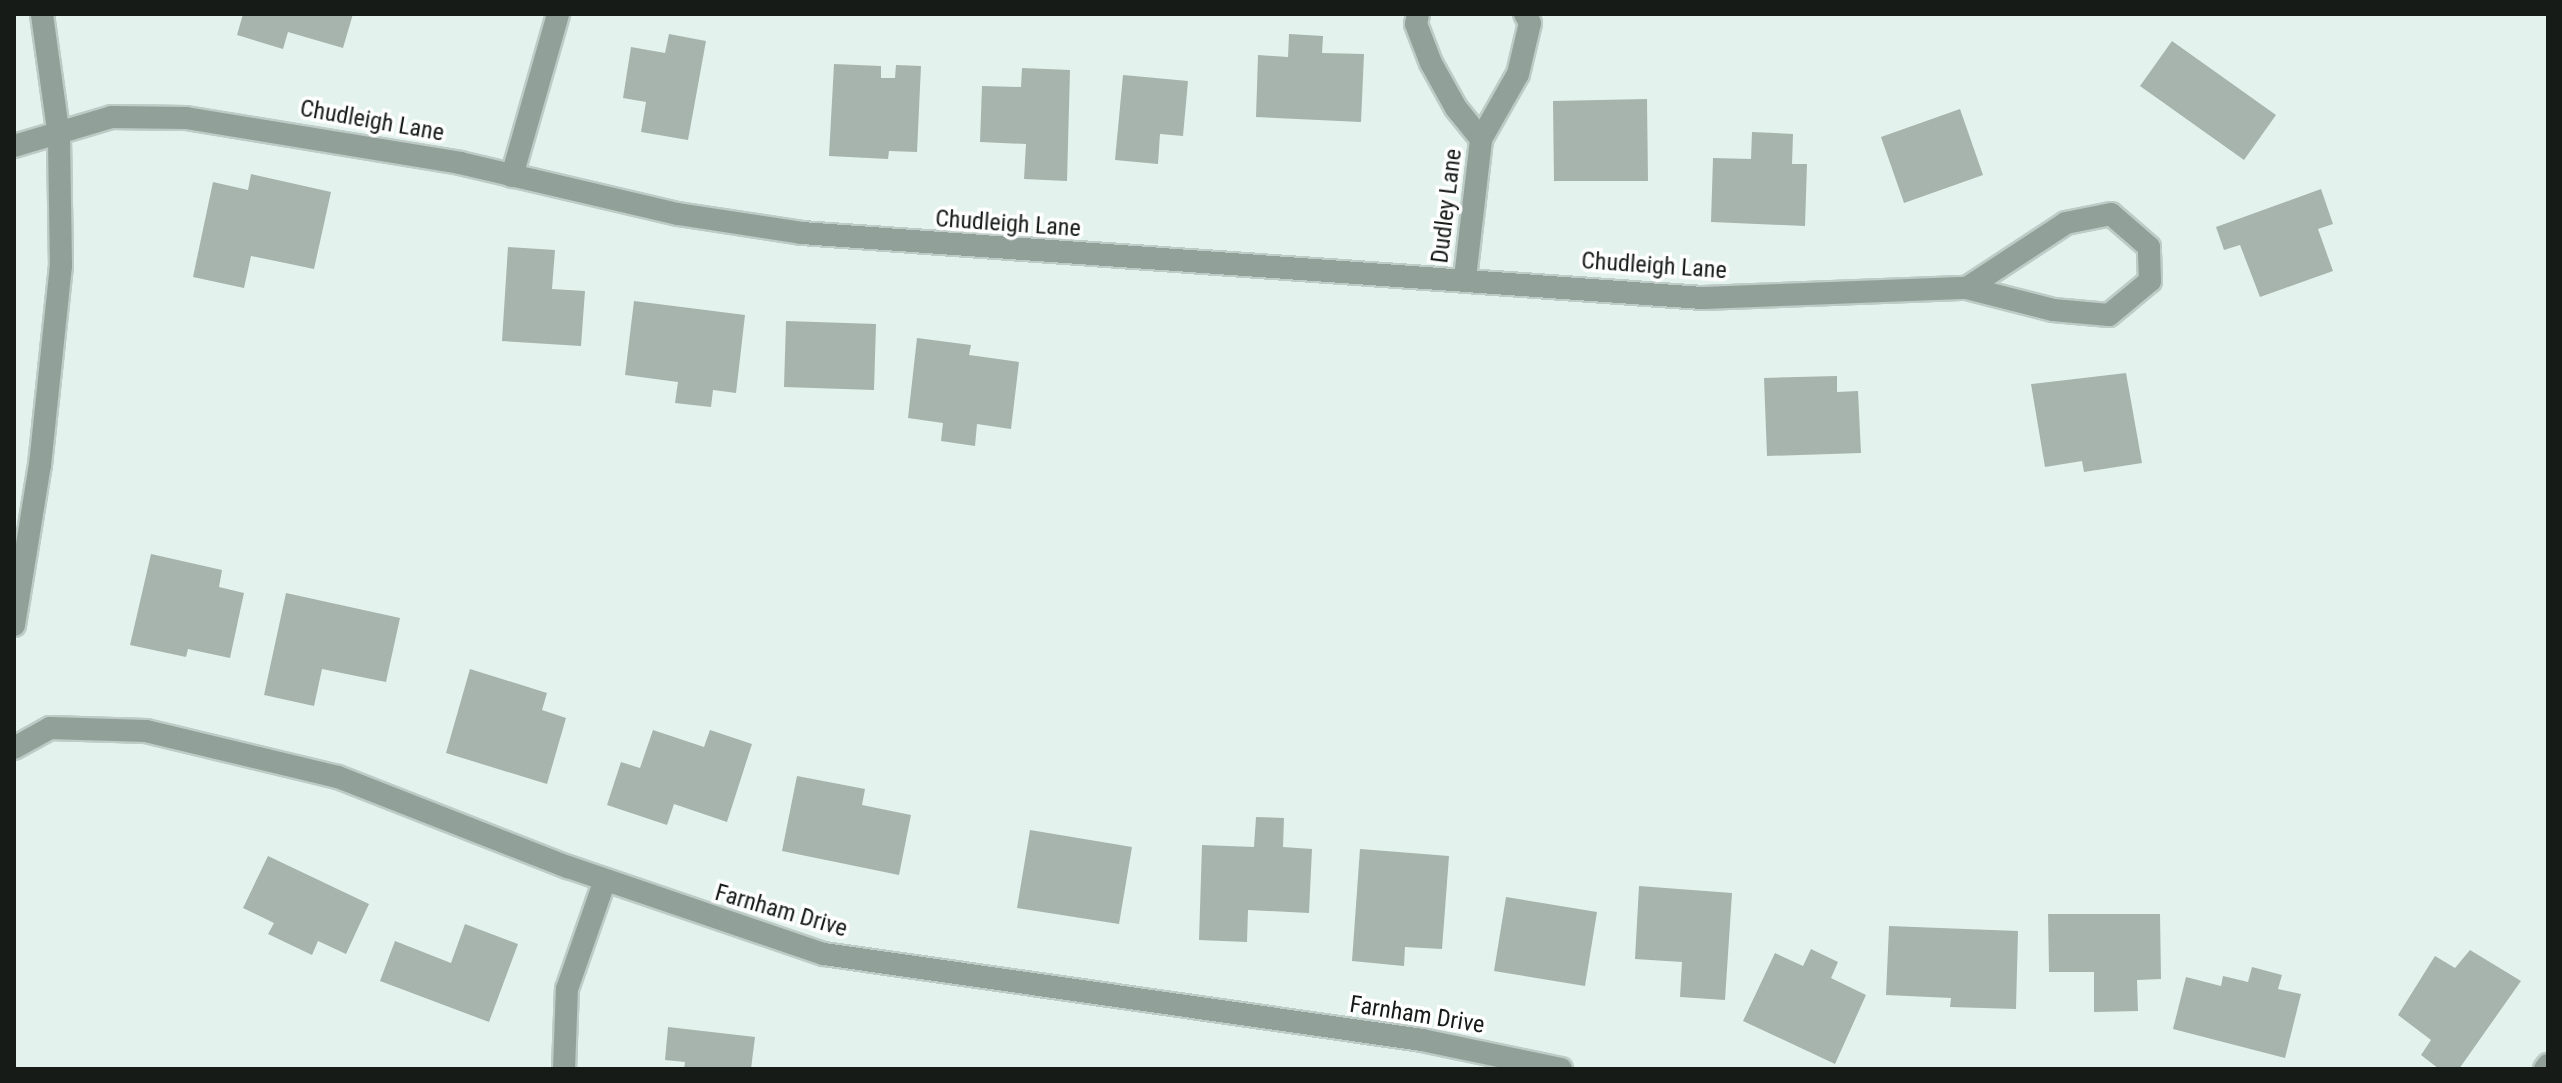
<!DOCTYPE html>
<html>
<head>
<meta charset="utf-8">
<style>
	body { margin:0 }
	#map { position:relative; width:2562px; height:1083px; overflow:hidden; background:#e3f2ec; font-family:"Roboto Condensed",sans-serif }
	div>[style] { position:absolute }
	.building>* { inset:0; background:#a7b4ae }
	.roads { filter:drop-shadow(2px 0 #becbc6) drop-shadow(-2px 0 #becbc6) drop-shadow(0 2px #becbc6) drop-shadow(0 -2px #becbc6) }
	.minor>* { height:22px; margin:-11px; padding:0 11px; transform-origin:11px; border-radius:11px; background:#91a099 }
	.tertiary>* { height:22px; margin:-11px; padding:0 11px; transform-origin:11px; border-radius:11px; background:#91a099 }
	span { translate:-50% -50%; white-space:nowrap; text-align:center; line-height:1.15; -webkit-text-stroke:7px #fff; paint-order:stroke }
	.street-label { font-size:24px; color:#161b18 }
	.frame { position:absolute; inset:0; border:16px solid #161b18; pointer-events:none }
</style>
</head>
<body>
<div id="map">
	<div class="building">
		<i style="clip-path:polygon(243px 14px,353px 14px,343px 48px,288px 32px,283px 49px,237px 35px)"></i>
		<i style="clip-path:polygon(669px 34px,706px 41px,688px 140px,641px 132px,646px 102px,623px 98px,631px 47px,665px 53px)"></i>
		<i style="clip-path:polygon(1289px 34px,1323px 36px,1322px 53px,1364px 54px,1361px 122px,1256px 117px,1258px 55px,1288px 57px)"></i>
		<i style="clip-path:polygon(2172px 41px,2276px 115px,2244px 160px,2140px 86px)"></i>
		<i style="clip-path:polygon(834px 64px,881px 66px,881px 78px,895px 78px,896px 65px,921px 66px,917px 152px,889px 151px,888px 159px,829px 156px)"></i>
		<i style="clip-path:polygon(1022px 68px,1070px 70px,1067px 181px,1024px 179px,1026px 144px,980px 142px,982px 86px,1021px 87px)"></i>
		<i style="clip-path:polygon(1123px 75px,1188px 81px,1183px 136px,1160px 134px,1158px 164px,1115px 160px)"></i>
		<i style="clip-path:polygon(1647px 99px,1648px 181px,1554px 181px,1553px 101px)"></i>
		<i style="clip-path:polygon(1960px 109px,1983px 175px,1904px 203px,1881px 137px)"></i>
		<i style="clip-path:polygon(1752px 132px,1793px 134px,1792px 164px,1807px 164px,1805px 226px,1711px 222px,1713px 158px,1751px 159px)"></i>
		<i style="clip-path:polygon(251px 174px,331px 192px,314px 269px,251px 256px,244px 288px,193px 277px,213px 182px,248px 190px)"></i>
		<i style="clip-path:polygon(2321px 189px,2333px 224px,2318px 229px,2333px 271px,2260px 297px,2240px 245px,2224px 250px,2216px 227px)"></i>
		<i style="clip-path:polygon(508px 247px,555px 250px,552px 289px,585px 291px,581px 346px,502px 341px)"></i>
		<i style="clip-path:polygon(634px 301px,745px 315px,736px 393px,713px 390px,711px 407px,675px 403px,678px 382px,625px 375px)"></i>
		<i style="clip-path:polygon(786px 321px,876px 324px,874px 390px,784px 387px)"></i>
		<i style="clip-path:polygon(917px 338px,971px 345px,969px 355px,1019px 362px,1011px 429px,977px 424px,975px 446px,941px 441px,943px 423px,908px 418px)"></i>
		<i style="clip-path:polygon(2126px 373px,2142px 463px,2084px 472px,2082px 461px,2045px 467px,2031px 384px)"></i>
		<i style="clip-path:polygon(1837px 376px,1837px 392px,1858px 391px,1861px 453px,1767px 456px,1764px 378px)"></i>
		<i style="clip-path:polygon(151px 554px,222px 570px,219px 587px,244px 593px,230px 658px,188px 649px,186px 657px,130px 645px)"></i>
		<i style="clip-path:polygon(286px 593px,400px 618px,386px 682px,322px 669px,314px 706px,264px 695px)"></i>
		<i style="clip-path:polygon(470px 669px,547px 693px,542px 710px,566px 718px,547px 784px,446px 753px)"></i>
		<i style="clip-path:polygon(653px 730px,704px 747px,710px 730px,752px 744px,727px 822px,674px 804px,667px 825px,607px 805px,621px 762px,640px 768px)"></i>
		<i style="clip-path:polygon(797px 776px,865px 789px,862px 805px,911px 815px,899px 875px,782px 851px)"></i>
		<i style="clip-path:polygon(1256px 817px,1284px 818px,1283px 847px,1312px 849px,1309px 913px,1248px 910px,1247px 942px,1199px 940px,1202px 845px,1254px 847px)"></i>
		<i style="clip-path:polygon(1030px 830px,1132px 847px,1119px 924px,1017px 908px)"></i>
		<i style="clip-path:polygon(1360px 849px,1449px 856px,1442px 949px,1405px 947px,1404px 966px,1352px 961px)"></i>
		<i style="clip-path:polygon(268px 856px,369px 904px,346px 954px,318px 941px,312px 955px,268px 934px,274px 923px,243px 908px)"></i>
		<i style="clip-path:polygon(1639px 886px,1732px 893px,1725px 1000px,1680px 997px,1682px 962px,1635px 959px)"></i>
		<i style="clip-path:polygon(1506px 897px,1597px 912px,1585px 986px,1494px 971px)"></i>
		<i style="clip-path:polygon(2048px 914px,2160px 914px,2161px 979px,2137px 980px,2138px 1011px,2094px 1012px,2094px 972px,2049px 972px)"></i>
		<i style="clip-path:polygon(465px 924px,518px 944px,489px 1022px,380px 981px,395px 941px,451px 963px)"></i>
		<i style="clip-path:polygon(1889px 926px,2018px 931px,2016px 1009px,1950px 1007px,1951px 998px,1886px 995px)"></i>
		<i style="clip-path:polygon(1811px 949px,1838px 962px,1831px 978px,1866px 995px,1835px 1064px,1743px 1021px,1775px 953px,1803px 966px)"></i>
		<i style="clip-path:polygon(2470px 950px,2521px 981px,2459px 1069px,2439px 1069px,2421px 1055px,2431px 1040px,2398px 1015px,2435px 956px,2455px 968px)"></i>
		<i style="clip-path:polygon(2252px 967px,2282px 975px,2278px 989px,2301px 994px,2285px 1058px,2173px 1029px,2186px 977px,2221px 986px,2223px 976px,2248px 982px)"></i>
		<i style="clip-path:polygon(668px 1027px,755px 1037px,751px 1069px,684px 1069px,685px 1062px,665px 1060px)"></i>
	</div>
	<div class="roads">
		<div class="minor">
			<i style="left:1418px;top:14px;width:10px;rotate:101deg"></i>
			<i style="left:1416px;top:24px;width:42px;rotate:69deg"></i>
			<i style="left:1431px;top:63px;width:51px;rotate:60.9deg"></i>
			<i style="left:1456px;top:108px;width:40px;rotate:51deg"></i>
			<i style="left:14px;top:146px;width:102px;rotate:-16.5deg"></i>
			<i style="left:112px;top:117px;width:74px;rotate:0.8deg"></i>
			<i style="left:186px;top:118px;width:278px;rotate:9.3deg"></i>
			<i style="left:460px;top:163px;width:224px;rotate:13.2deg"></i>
			<i style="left:678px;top:214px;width:125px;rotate:8.7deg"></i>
			<i style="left:802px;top:233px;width:903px;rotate:4.13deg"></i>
			<i style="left:1703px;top:298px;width:264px;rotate:-2.2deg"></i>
			<i style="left:1967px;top:288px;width:89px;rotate:14.3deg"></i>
			<i style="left:2053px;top:310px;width:56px;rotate:5.1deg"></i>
			<i style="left:2109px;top:315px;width:53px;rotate:-39.7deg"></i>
			<i style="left:2150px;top:281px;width:34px;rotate:-92deg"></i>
			<i style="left:2149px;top:247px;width:50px;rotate:-139deg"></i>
			<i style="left:2111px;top:214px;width:46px;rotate:168.7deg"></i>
			<i style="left:2066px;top:223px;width:118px;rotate:146.7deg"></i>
			<i style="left:512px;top:176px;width:168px;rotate:-74.1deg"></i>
			<i style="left:1465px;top:278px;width:140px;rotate:-83.4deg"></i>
			<i style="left:1481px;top:139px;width:75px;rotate:-60.4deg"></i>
			<i style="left:1518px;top:74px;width:52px;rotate:-76.8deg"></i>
			<i style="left:1530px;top:23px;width:10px;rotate:-119deg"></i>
			<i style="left:14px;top:748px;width:41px;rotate:-29.1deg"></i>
			<i style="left:50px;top:728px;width:96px;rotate:1.8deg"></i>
			<i style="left:146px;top:731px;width:197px;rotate:13.5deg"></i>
			<i style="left:338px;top:777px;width:247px;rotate:21.4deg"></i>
			<i style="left:568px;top:867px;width:270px;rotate:18.8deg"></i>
			<i style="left:824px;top:954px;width:604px;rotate:8.18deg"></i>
			<i style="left:1422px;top:1040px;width:142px;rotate:11.8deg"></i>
			<i style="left:564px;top:1069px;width:80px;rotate:-87.9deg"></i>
			<i style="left:567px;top:989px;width:115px;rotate:-70.8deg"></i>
			<i style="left:2545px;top:1069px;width:5px;rotate:-53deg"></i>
		</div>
		<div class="tertiary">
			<i style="left:14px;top:625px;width:162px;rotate:-80.8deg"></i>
			<i style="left:40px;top:465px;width:200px;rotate:-84deg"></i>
			<i style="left:61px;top:266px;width:129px;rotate:-90.9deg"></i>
			<i style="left:59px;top:137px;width:124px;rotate:-97.9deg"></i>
		</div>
	</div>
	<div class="street-label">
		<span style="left:372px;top:121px;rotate:10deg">Chudleigh Lane</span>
		<span style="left:1447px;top:206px;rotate:-83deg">Dudley Lane</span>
		<span style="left:1008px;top:224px;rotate:4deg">Chudleigh Lane</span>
		<span style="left:1654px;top:266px;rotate:4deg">Chudleigh Lane</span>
		<span style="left:781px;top:911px;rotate:16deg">Farnham Drive</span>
		<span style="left:1417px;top:1015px;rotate:9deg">Farnham Drive</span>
	</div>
	<div class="frame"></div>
</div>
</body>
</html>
